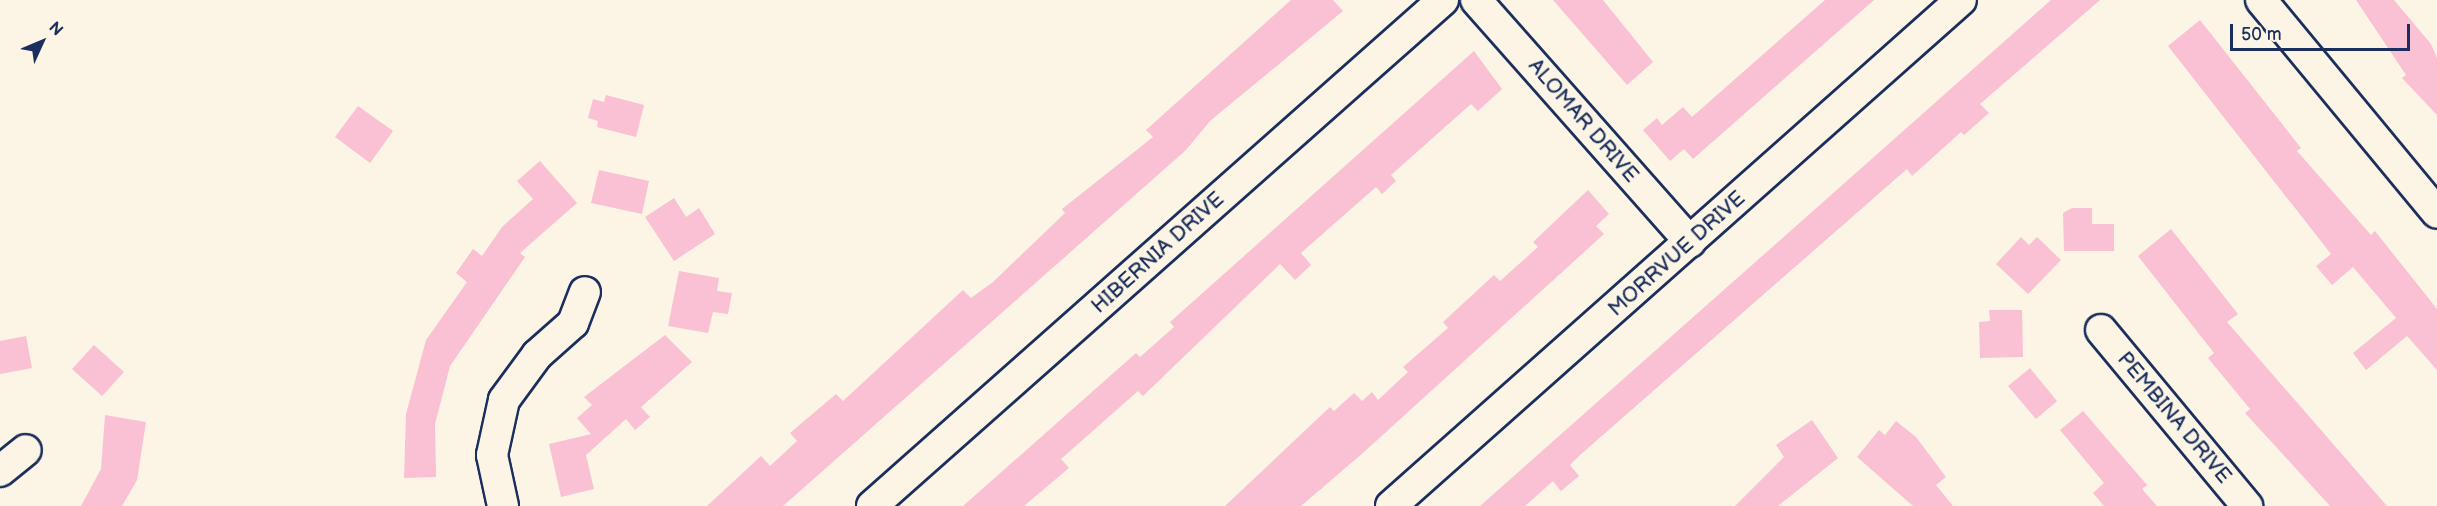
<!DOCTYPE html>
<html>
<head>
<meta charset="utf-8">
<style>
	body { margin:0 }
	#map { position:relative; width:2437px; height:506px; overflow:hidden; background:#fcf5e5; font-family:"Balsamiq Sans",sans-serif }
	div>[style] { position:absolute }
	.building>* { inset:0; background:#fac0d3 }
	.roads { filter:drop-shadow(2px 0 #1b2f5e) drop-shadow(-2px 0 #1b2f5e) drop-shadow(0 2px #1b2f5e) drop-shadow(0 -2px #1b2f5e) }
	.minor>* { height:30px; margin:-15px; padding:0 15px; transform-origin:15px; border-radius:15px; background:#fcf5e5 }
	span { translate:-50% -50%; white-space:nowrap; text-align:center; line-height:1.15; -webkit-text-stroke:4.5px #fcf5e5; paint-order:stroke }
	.street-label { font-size:21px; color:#1b2f5e }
	.north { position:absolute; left:12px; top:12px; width:60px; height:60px; -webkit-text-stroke:4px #fcf5e5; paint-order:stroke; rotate:46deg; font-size:16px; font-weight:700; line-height:24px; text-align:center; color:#1b2f5e }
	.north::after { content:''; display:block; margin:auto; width:21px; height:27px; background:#1b2f5e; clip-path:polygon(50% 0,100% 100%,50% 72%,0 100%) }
	.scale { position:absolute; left:2230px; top:24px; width:180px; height:27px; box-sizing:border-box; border:3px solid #1b2f5e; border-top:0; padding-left:8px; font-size:18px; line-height:21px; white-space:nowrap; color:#1b2f5e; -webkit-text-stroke:4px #fcf5e5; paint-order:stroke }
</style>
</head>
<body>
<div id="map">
	<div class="building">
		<i style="clip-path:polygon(1291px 0,1333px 0,1343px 11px,1210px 121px,1186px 150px,783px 506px,707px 506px,761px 456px,770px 466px,797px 441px,790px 433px,836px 394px,843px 401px,963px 290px,971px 298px,993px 282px,1065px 213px,1062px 209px,1153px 137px,1146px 130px)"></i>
		<i style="clip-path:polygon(1553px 0,1603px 0,1653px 62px,1627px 85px)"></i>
		<i style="clip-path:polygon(1825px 0,1874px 0,1693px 159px,1684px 149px,1670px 161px,1643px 130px,1657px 118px,1662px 125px,1683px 107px,1692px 117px)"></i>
		<i style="clip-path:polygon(2051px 0,2100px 0,1980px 104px,1989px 113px,1964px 135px,1961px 132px,1912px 176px,1907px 169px,1580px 455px,1570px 465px,1579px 476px,1561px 491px,1553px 481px,1525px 506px,1480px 506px)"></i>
		<i style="clip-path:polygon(2356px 0,2394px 0,2431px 44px,2437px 58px,2437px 115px,2402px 78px,2406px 75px)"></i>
		<i style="clip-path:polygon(2200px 20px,2301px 148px,2297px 151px,2371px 235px,2375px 231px,2437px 309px,2437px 370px,2407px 336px,2366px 370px,2353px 353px,2396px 318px,2353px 267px,2332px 285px,2316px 266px,2331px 254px,2168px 46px)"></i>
		<i style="clip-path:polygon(1474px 51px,1502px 89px,1478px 111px,1471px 104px,1391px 175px,1396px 181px,1382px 194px,1376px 187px,1301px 253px,1311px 265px,1295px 280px,1280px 264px,1143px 396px,1138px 391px,1061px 459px,1069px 468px,1024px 506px,963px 506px,1136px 353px,1140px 357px,1174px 327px,1170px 322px)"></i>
		<i style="clip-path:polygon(606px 95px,644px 105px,636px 137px,597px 127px,598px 121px,588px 118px,593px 99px,604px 102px)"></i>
		<i style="clip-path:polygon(358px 106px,393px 131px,370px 163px,335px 137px)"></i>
		<i style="clip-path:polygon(540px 161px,577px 203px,520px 253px,525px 257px,450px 366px,435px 424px,436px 477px,404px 478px,406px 414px,426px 340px,467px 282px,456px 273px,473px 249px,482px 256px,502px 227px,533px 199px,517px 181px)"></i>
		<i style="clip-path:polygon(599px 170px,649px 181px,642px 214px,591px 203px)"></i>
		<i style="clip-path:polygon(1588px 190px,1609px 214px,1596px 226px,1604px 234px,1364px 452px,1301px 506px,1225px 506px,1330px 407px,1334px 411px,1354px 393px,1362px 401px,1372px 392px,1378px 400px,1408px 372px,1403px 367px,1448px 328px,1443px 322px,1494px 275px,1500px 281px,1538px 247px,1533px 242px)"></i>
		<i style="clip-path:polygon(674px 198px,686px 217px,699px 208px,715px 234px,674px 261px,645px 217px)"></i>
		<i style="clip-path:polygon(2072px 208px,2092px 208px,2092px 224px,2114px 224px,2114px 251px,2064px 251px,2063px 213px)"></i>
		<i style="clip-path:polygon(2171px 229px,2238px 314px,2227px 322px,2387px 506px,2330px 506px,2245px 413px,2250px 409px,2208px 358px,2214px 353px,2138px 256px)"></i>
		<i style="clip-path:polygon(2021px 237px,2029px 245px,2037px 237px,2061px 260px,2028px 294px,1996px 264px)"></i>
		<i style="clip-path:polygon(679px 271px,719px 278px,717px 291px,732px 293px,728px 314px,713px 312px,708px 333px,668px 326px)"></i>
		<i style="clip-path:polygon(1989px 310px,2022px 310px,2023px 357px,1980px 358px,1979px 322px,1990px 321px)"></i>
		<i style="clip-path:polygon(665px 335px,692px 362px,641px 407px,650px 417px,635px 430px,626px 419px,586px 455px,594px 489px,561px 497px,549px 444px,591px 434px,577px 418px,592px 405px,584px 397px)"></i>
		<i style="clip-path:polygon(26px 336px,32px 368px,0 374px,0 341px)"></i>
		<i style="clip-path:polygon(94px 345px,124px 372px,102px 396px,72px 369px)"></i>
		<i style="clip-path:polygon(2030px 368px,2057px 401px,2036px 419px,2008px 386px)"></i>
		<i style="clip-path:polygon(2083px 411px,2147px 485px,2142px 489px,2157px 506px,2104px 506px,2093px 493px,2104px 483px,2060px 430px)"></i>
		<i style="clip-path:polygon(105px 415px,146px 422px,137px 480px,122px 506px,81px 506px,101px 469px)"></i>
		<i style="clip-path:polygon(1812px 420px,1838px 458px,1778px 506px,1735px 506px,1784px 457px,1776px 445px)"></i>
		<i style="clip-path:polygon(1896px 421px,1916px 437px,1946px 477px,1936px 485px,1953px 506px,1913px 506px,1857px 457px,1879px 430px,1885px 435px)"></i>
	</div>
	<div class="roads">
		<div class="minor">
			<i style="left:1476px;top:0;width:323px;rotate:48.5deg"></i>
			<i style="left:2261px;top:0;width:276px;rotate:50.4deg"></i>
			<i style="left:2101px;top:330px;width:229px;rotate:50.3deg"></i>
			<i style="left:0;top:471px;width:33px;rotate:-39deg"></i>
			<i style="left:503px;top:506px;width:52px;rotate:-102.2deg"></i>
			<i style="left:492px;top:455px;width:56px;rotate:-77.7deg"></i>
			<i style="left:504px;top:400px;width:56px;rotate:-53.7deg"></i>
			<i style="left:537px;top:355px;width:48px;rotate:-41.6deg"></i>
			<i style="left:573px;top:323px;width:33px;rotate:-69deg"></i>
			<i style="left:872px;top:506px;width:763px;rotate:-41.55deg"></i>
			<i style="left:1391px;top:506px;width:762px;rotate:-41.6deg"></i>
		</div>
	</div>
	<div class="street-label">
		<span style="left:1583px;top:121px;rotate:49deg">ALOMAR DRIVE</span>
		<span style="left:1158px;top:253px;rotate:-42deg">HIBERNIA DRIVE</span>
		<span style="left:1677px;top:254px;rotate:-42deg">MORRVUE DRIVE</span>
		<span style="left:2174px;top:418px;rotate:50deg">PEMBINA DRIVE</span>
	</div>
	<div class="north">N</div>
	<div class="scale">50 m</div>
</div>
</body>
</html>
